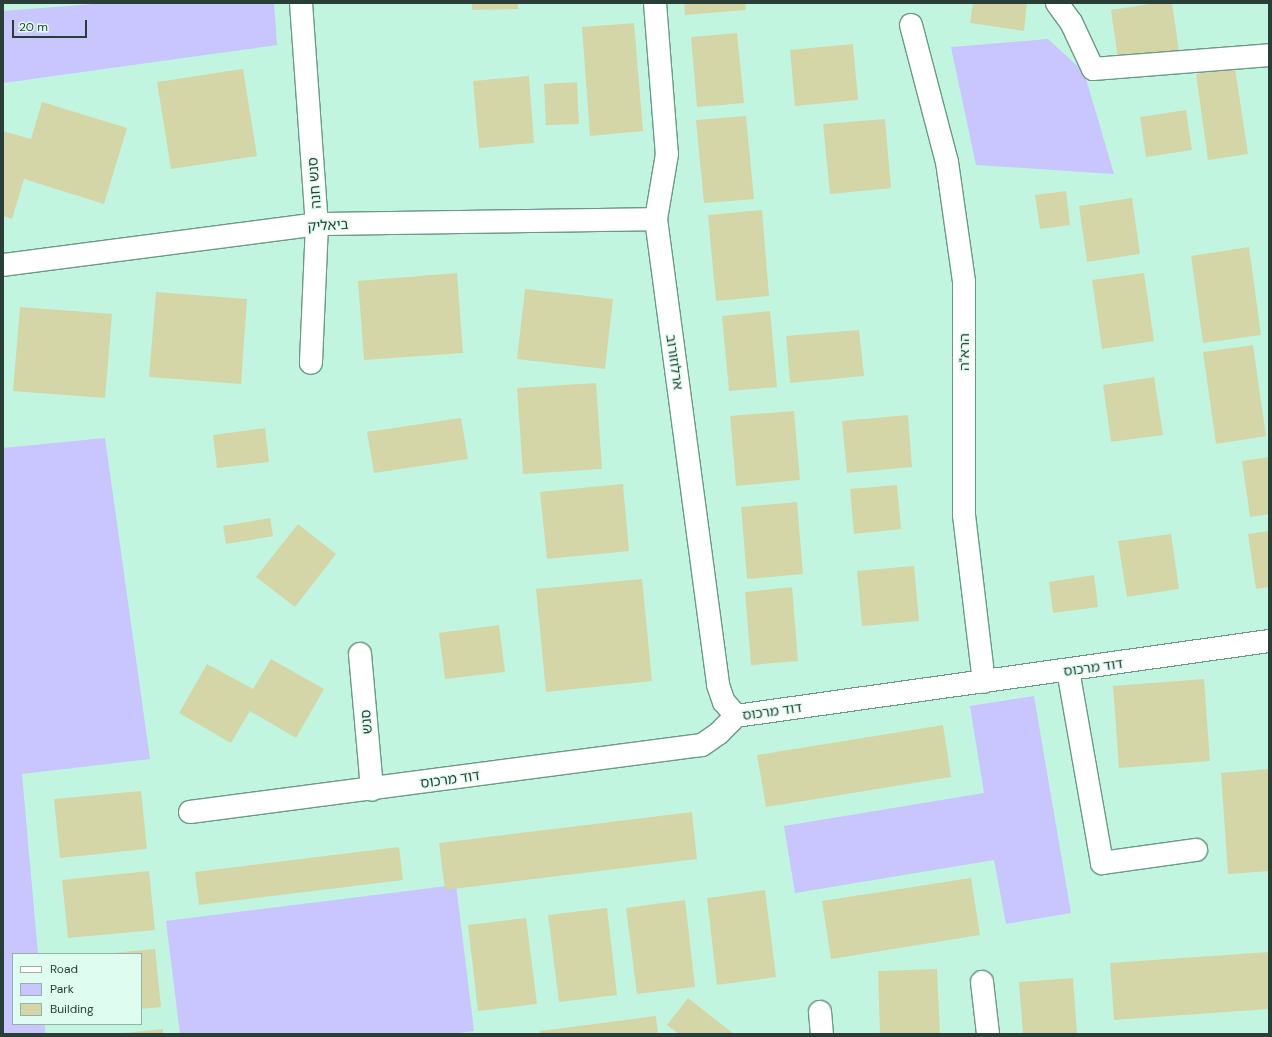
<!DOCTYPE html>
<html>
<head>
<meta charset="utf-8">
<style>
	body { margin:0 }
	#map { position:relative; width:1272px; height:1037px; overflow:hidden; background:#c1f5e0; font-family:"DM Sans","Noto Sans Hebrew",sans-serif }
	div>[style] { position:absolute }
	.green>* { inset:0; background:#c9c5fe }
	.building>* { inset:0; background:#d5d6a8 }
	.roads { filter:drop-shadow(1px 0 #6a9a87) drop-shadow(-1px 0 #6a9a87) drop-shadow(0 1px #6a9a87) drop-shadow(0 -1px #6a9a87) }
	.minor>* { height:22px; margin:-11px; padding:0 11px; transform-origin:11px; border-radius:11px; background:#fff }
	span { translate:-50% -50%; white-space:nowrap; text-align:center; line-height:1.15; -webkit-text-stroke:3px #defdf0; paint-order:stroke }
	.street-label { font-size:14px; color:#293e36 }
	.frame { position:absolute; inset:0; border:4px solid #293e36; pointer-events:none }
	.legend { position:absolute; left:12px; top:953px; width:130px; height:72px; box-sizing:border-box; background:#defdf0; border:1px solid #96b1a6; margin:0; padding:5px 7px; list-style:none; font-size:12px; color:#293e36 }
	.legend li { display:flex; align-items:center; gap:8px; height:20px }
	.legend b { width:20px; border:1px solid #96b1a6 }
	.scale { position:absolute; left:12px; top:20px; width:75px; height:18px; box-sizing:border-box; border:2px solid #293e36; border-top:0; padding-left:5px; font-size:12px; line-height:14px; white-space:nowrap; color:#293e36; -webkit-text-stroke:3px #defdf0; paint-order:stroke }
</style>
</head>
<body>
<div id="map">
	<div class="green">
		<i style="clip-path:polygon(107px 3px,274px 3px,277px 45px,3px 83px,3px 11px)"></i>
		<i style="clip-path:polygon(1048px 39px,1084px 72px,1114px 174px,976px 165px,951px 47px)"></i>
		<i style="clip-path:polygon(105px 438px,150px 759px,22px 774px,38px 954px,13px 954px,13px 1024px,45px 1024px,45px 1034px,3px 1034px,3px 448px)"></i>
		<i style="clip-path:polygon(1034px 696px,1071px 913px,1006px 924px,994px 860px,795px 893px,784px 826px,984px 793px,970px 706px)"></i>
		<i style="clip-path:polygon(456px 885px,474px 1031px,451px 1034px,180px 1034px,166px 921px)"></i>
	</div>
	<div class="building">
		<i style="clip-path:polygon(472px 3px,518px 3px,518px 9px,472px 10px)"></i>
		<i style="clip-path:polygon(684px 3px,745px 3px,746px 10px,685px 15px)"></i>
		<i style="clip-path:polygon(973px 3px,1027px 3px,1024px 31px,970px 23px)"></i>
		<i style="clip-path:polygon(1156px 3px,1172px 3px,1179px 51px,1118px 59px,1111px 10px)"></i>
		<i style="clip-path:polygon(634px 23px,643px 131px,590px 136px,582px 27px)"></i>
		<i style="clip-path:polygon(737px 33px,744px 103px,697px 107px,691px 37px)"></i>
		<i style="clip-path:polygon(853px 44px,858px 100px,795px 106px,790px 50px)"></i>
		<i style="clip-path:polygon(1235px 68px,1248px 154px,1208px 160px,1196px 74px)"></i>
		<i style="clip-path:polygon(243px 69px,257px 156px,171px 169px,157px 82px)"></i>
		<i style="clip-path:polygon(529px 76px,534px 143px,479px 148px,473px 81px)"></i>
		<i style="clip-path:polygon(577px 82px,579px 124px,546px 125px,544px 84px)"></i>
		<i style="clip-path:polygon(42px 102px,127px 128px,104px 204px,24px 179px,12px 219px,3px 216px,3px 131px,31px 139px)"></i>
		<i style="clip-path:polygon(1186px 110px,1192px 150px,1146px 157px,1140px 117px)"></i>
		<i style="clip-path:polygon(746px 116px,754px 199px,704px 203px,696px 120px)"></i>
		<i style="clip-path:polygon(885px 119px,891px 188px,830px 194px,823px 124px)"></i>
		<i style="clip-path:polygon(1066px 191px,1070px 225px,1040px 229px,1035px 195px)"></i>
		<i style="clip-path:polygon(1132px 198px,1140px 254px,1087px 262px,1079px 206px)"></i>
		<i style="clip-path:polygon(762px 210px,769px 296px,716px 301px,708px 215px)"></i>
		<i style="clip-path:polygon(1249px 247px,1261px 335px,1203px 343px,1191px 256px)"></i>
		<i style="clip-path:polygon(457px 273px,463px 353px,364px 360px,358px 281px)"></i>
		<i style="clip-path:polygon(1144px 273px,1154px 341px,1102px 349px,1092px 280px)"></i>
		<i style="clip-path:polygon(525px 289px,613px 299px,605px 369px,517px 359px)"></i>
		<i style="clip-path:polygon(156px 292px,247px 299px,241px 384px,149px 377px)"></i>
		<i style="clip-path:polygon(20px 307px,112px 314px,105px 398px,13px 391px)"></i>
		<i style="clip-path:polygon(770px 311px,777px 387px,729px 391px,722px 316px)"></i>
		<i style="clip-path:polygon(859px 330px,864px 376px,790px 383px,786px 336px)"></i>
		<i style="clip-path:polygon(1253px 345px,1266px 436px,1216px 444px,1203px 352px)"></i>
		<i style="clip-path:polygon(1154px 377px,1163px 435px,1111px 442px,1103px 385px)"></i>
		<i style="clip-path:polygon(596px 383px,602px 469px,523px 474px,517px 388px)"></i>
		<i style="clip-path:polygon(794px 411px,800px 480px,736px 486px,730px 416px)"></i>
		<i style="clip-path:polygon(908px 415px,912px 467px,847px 473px,842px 421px)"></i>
		<i style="clip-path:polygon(461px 418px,468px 459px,374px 473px,367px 432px)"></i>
		<i style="clip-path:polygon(265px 428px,269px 462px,217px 468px,213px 435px)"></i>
		<i style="clip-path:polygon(1269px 457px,1269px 514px,1250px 517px,1242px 461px)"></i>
		<i style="clip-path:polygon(623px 484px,629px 551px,547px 559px,540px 492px)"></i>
		<i style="clip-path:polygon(897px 485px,901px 529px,854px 534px,850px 489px)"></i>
		<i style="clip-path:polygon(797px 502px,803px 574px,747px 579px,741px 507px)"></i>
		<i style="clip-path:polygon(270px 518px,273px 536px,226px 544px,223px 526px)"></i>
		<i style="clip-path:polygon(298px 524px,336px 554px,295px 607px,256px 577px)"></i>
		<i style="clip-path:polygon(1269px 531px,1269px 587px,1256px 589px,1248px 534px)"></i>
		<i style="clip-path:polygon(1171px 534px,1179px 589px,1127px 597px,1118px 541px)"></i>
		<i style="clip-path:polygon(914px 566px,919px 621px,862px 626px,857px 571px)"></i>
		<i style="clip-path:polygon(1094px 575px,1098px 607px,1053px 613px,1049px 582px)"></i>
		<i style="clip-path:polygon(642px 579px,652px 681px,546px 692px,536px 589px)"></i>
		<i style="clip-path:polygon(792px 587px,798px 661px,751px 665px,745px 592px)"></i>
		<i style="clip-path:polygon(499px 625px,505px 672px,445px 679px,439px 633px)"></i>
		<i style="clip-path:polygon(271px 659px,324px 689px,296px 738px,250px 711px,231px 743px,179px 713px,207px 664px,253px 689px)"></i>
		<i style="clip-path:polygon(1204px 679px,1210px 761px,1119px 768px,1113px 686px)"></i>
		<i style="clip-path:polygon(943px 725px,951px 777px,766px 807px,757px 755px)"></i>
		<i style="clip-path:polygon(1269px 769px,1269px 871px,1228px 874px,1221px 773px)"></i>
		<i style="clip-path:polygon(141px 791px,147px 849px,60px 858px,54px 799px)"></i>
		<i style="clip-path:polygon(692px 812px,697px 859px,445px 890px,439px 843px)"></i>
		<i style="clip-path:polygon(399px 847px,403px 880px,199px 905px,195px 872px)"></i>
		<i style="clip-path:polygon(149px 871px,155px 930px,68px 938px,62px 880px)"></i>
		<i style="clip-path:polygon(971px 878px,980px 935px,831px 959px,822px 901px)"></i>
		<i style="clip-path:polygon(765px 890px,776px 977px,717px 985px,707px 898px)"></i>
		<i style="clip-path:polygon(685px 900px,695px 987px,637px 994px,626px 908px)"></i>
		<i style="clip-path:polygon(607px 908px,617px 995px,559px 1002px,548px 915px)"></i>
		<i style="clip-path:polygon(526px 918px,537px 1004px,478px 1011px,468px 925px)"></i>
		<i style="clip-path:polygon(155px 949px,161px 1007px,141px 1009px,141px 954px,113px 953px)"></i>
		<i style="clip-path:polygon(1269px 952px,1269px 1009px,1114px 1020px,1110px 963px)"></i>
		<i style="clip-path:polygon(937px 969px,940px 1034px,880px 1034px,878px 971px)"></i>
		<i style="clip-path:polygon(1073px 978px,1077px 1034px,1023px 1034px,1019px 982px)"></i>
		<i style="clip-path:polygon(688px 998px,734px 1034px,679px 1034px,667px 1025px)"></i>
		<i style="clip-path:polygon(656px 1016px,658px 1034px,540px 1034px,540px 1031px)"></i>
		<i style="clip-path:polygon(163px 1029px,163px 1034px,124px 1034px,124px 1033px)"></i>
	</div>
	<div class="roads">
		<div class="minor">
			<i style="left:301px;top:3px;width:222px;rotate:85.9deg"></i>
			<i style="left:317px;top:224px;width:139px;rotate:92.5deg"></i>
			<i style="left:655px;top:3px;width:151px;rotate:85.5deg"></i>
			<i style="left:667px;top:154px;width:66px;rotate:99.6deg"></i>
			<i style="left:656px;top:219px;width:470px;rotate:82.4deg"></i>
			<i style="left:718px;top:685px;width:18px;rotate:71deg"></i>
			<i style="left:724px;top:702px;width:18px;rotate:49deg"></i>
			<i style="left:1057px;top:3px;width:24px;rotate:54deg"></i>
			<i style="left:1071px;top:22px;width:52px;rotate:64.9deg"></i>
			<i style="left:1093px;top:69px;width:177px;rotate:-4.5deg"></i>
			<i style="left:911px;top:25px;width:142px;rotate:75.3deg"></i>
			<i style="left:947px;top:162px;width:121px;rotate:81.9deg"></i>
			<i style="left:964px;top:282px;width:233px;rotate:90deg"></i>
			<i style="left:964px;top:515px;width:168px;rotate:83.2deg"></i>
			<i style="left:3px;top:265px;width:317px;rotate:-7.4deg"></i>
			<i style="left:317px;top:224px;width:339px;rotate:-0.8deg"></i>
			<i style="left:360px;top:654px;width:136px;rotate:84.9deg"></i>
			<i style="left:1068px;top:670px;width:196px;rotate:80deg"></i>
			<i style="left:1102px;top:863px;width:95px;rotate:-7.9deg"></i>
			<i style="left:190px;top:812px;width:516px;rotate:-7.46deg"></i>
			<i style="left:702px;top:745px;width:21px;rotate:-35deg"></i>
			<i style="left:719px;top:733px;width:24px;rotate:-45deg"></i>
			<i style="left:736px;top:716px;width:538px;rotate:-8.01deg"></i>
			<i style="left:982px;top:982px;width:52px;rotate:83.4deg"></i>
			<i style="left:820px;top:1012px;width:22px;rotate:85deg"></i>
		</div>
	</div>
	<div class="street-label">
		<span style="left:314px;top:183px;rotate:-94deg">סנש חנה</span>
		<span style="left:328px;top:225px;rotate:-3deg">ביאליק</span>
		<span style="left:964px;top:352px;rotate:-90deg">הרא"ה</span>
		<span style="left:675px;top:362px;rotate:82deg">ארלוזורוב</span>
		<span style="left:1093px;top:667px;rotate:-8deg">דוד מרכוס</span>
		<span style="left:772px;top:711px;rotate:-8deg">דוד מרכוס</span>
		<span style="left:366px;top:722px;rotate:-95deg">סנש</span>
		<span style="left:450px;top:779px;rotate:-8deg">דוד מרכוס</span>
	</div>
	<div class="frame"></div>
	<ul class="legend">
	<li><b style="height:5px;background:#fff"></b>Road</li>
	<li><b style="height:11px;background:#c9c5fe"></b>Park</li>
	<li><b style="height:11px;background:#d5d6a8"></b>Building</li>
	</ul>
	<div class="scale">20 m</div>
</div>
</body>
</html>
